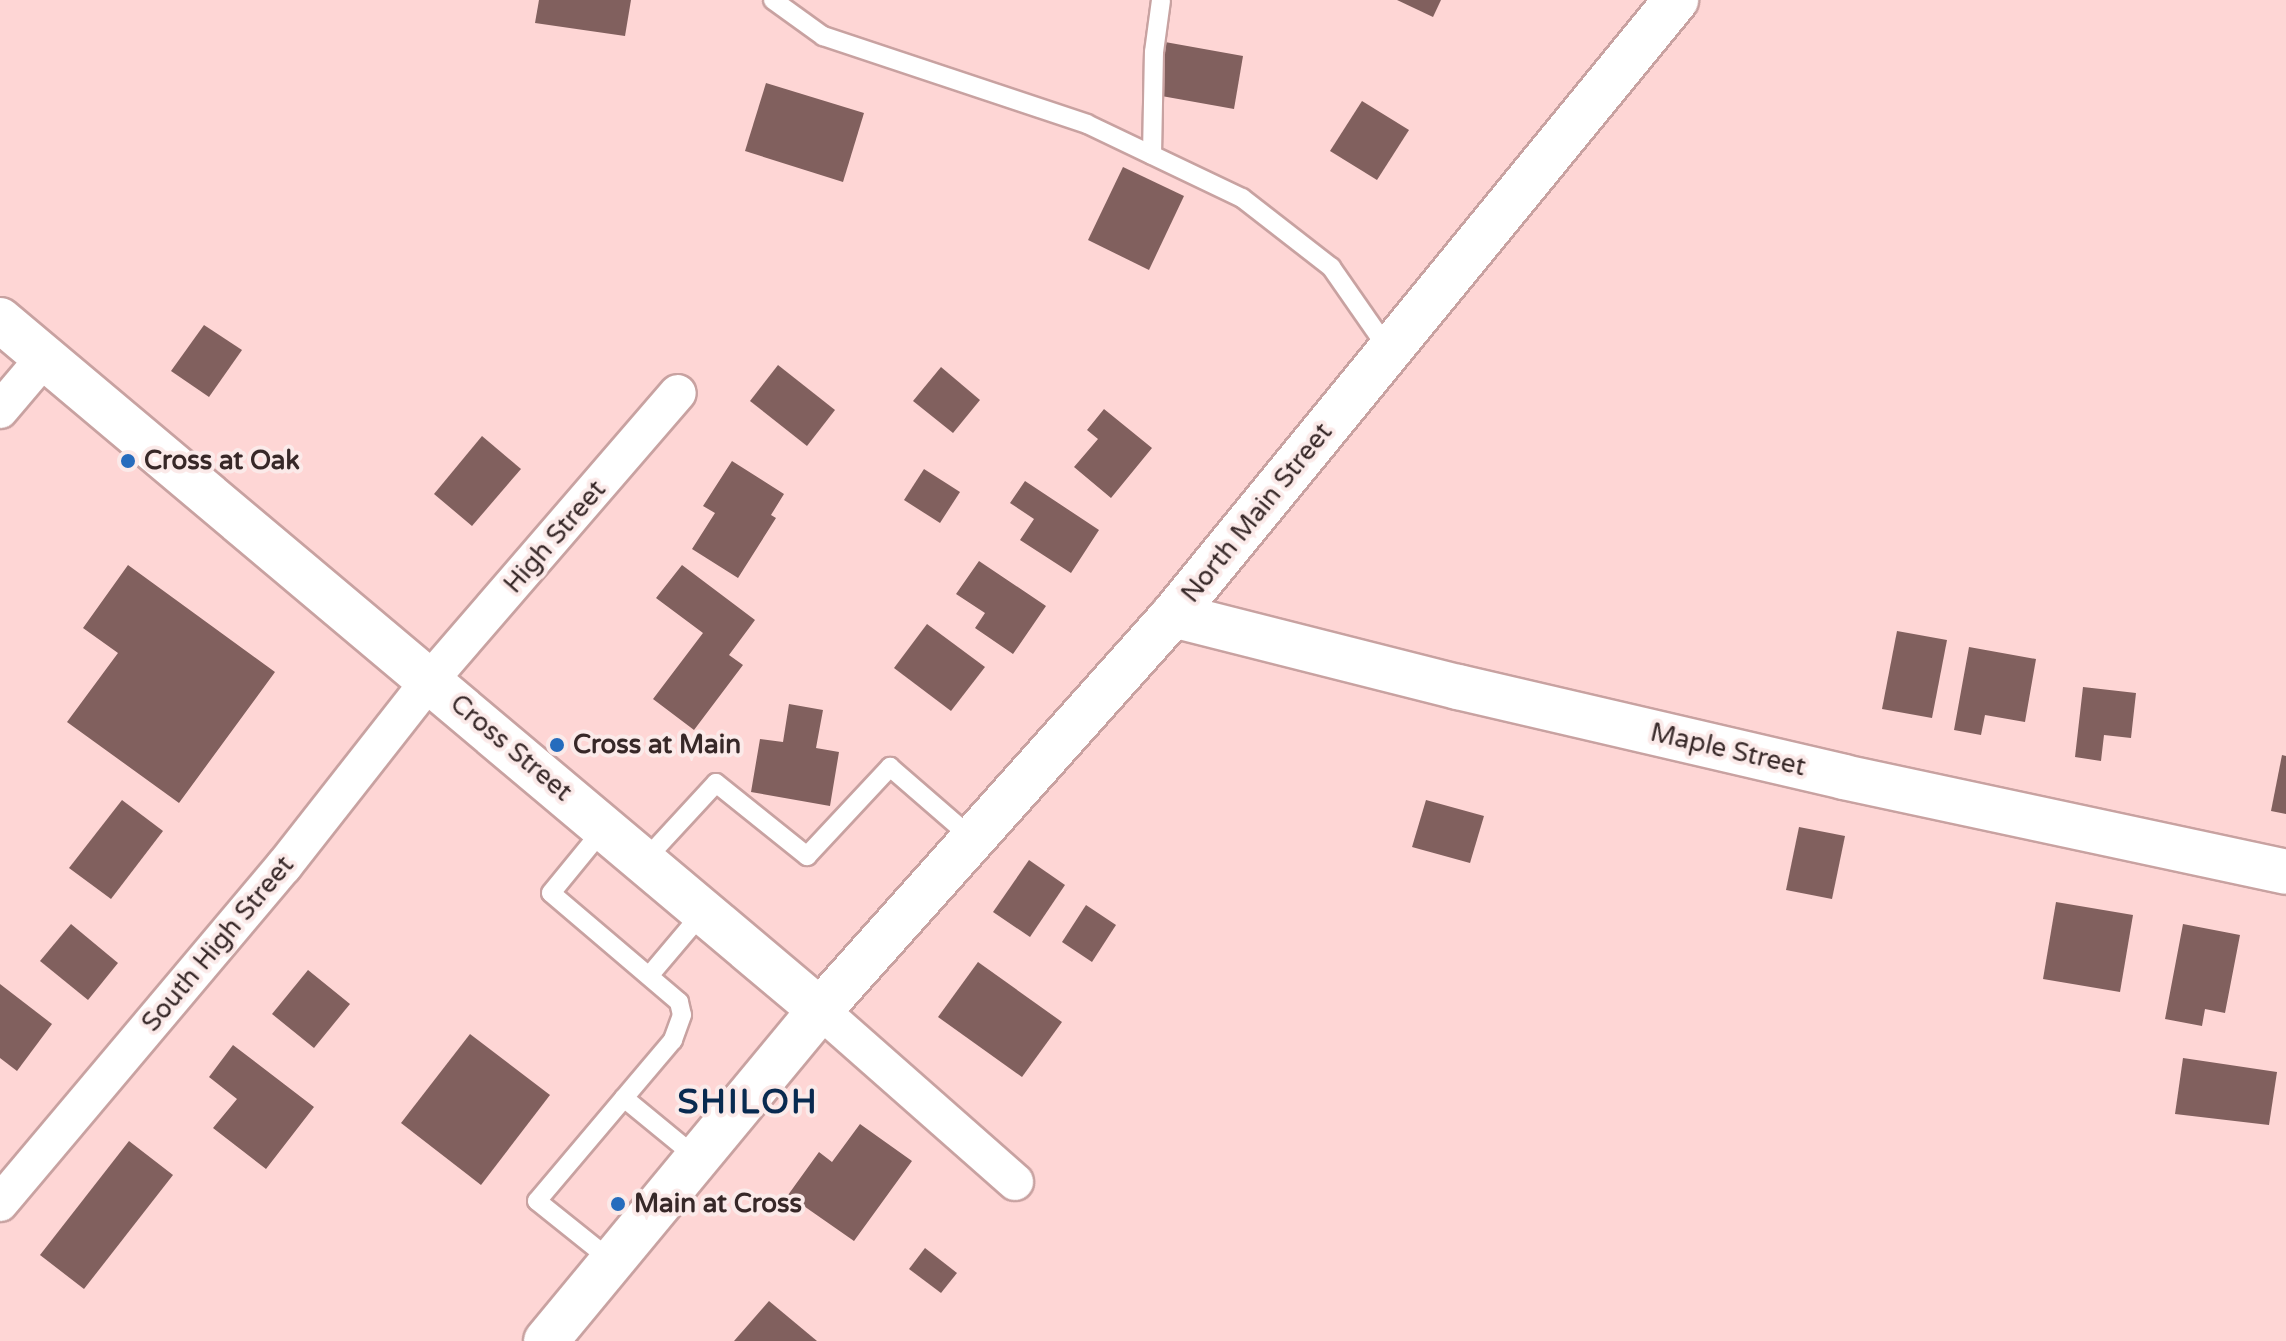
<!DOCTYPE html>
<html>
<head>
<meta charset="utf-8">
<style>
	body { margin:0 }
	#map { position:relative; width:2286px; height:1341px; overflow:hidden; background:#fed6d5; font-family:"Varela Round",sans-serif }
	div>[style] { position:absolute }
	.building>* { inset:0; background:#81605e }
	.roads { filter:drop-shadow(2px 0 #c8a2a1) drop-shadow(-2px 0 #c8a2a1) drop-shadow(0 2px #c8a2a1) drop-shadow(0 -2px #c8a2a1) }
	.service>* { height:18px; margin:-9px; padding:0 9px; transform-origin:9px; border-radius:9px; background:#fff }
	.minor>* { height:36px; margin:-18px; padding:0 18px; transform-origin:18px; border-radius:18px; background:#fff }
	.secondary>* { height:44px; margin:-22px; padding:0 22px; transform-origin:22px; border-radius:22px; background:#fff }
	.dots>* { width:22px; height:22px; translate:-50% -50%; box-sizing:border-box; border:4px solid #fbeae9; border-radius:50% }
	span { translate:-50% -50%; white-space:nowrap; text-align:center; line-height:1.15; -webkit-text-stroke:8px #fbeae9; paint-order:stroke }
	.poi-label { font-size:26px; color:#372828; font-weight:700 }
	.left { translate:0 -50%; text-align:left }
	.street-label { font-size:26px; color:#372828 }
	.district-label { font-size:34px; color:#082a50; font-weight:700; letter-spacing:2px }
</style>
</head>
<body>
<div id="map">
	<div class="building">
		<i style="clip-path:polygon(539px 0,631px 0,625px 36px,535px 23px)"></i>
		<i style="clip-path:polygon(1397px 0,1441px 0,1433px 17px)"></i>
		<i style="clip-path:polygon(1165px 42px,1243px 56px,1234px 109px,1156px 95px)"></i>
		<i style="clip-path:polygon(766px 83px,864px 113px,843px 182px,745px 151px)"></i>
		<i style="clip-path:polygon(1362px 101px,1409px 130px,1377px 180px,1330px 151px)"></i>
		<i style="clip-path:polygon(1123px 167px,1184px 196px,1149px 270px,1088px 240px)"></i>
		<i style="clip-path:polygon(204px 325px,242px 350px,209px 397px,171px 371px)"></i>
		<i style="clip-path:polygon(778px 365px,835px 410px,807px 446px,750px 401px)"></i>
		<i style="clip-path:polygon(941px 367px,980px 400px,953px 433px,913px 401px)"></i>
		<i style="clip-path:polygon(1104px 409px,1152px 448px,1111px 498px,1074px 467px,1098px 439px,1087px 430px)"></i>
		<i style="clip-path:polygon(482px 436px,521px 469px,472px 526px,434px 494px)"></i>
		<i style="clip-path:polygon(732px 461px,784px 494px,771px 515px,776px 518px,738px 578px,692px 549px,715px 513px,703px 506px)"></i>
		<i style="clip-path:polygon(924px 469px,960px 492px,940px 523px,904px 500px)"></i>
		<i style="clip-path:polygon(1025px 481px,1099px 530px,1071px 573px,1020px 540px,1034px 519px,1010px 503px)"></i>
		<i style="clip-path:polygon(979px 561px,1046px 606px,1013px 654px,975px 628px,985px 613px,956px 594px)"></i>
		<i style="clip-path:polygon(128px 565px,275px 672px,179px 803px,67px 722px,118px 653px,83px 628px)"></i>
		<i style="clip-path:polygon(682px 565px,755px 620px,729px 655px,743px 665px,694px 730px,653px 699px,703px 633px,656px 598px)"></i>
		<i style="clip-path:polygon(927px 624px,985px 667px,951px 711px,894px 668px)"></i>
		<i style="clip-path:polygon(1897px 631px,1947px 640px,1932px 718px,1882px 709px)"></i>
		<i style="clip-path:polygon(1969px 647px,2036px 659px,2025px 722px,1985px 715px,1981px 735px,1954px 730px)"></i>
		<i style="clip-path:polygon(2083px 687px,2136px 693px,2131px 738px,2104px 735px,2101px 761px,2075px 757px)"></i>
		<i style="clip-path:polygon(789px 704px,823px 710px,816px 748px,839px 752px,830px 806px,751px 792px,760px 739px,783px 742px)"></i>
		<i style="clip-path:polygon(2282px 755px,2286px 756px,2286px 814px,2271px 811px)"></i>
		<i style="clip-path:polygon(122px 800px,163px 831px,111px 899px,69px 868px)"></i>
		<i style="clip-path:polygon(1426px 800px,1484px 816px,1470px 863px,1412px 847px)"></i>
		<i style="clip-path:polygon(1799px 827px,1845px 836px,1832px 899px,1786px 890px)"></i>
		<i style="clip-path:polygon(1029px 860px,1065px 885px,1030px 937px,993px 912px)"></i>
		<i style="clip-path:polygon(2056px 902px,2133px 915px,2120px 992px,2043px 979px)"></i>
		<i style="clip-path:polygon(1086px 905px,1116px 925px,1092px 962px,1062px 942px)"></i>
		<i style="clip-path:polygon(71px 924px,118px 963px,88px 1000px,40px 961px)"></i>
		<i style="clip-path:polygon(2183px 924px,2240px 935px,2225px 1013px,2205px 1009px,2202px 1026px,2165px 1019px)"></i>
		<i style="clip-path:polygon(978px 962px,1062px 1022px,1022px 1077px,938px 1017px)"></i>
		<i style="clip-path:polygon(308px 970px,350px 1004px,314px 1048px,272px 1014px)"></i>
		<i style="clip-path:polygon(0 984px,52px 1024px,17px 1071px,0 1058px)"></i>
		<i style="clip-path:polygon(470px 1034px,550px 1095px,481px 1185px,401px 1123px)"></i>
		<i style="clip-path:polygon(233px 1045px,314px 1107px,266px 1169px,213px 1128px,237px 1099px,209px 1077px)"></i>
		<i style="clip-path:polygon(2183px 1058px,2277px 1072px,2269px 1125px,2175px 1114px)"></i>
		<i style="clip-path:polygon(860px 1124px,912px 1161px,854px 1241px,788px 1195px,819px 1152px,832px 1162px)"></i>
		<i style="clip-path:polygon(129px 1141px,173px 1175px,84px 1289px,40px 1255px)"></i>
		<i style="clip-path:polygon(925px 1248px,957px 1273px,941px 1293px,909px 1269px)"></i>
		<i style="clip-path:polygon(769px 1301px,817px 1341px,734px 1341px)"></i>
	</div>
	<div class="roads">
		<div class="service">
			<i style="left:773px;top:0;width:62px;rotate:35.8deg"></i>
			<i style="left:823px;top:36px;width:278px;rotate:18.4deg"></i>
			<i style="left:1087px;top:124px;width:172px;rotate:25.5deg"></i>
			<i style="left:1242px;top:198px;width:113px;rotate:37.8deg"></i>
			<i style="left:1331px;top:267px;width:103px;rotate:55.2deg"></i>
			<i style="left:1152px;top:155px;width:103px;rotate:-88.9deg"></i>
			<i style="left:1154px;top:52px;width:52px;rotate:-82.3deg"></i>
			<i style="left:605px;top:827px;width:85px;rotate:129.3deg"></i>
			<i style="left:551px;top:893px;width:168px;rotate:40.4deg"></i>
			<i style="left:679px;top:1002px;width:13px;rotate:77deg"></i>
			<i style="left:682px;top:1015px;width:27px;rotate:110deg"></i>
			<i style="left:673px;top:1040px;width:76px;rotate:130.2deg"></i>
			<i style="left:624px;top:1098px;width:94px;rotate:39.4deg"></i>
			<i style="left:644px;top:861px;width:106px;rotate:-47.3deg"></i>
			<i style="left:716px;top:783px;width:117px;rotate:38.7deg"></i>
			<i style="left:807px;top:856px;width:122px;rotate:-47deg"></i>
			<i style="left:890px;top:767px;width:108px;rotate:40.9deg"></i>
			<i style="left:649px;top:976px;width:85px;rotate:-49.8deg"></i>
			<i style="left:612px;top:1261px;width:96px;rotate:-141.3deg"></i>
			<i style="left:537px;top:1201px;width:135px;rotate:-49.8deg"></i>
		</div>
		<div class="minor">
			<i style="left:0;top:410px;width:70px;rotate:-49.7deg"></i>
			<i style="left:820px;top:1010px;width:260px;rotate:41.4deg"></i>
			<i style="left:0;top:1203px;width:441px;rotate:-49.9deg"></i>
			<i style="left:284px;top:866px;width:236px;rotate:-51.9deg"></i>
			<i style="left:430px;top:680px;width:379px;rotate:-49.2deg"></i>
		</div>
		<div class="secondary">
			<i style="left:0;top:320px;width:1072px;rotate:40.08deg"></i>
			<i style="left:1173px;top:615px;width:294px;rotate:14.2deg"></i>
			<i style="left:1458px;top:687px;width:396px;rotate:13.1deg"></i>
			<i style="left:1844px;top:777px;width:452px;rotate:12.1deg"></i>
			<i style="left:546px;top:1341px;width:430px;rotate:-50.4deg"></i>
			<i style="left:820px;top:1010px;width:530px;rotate:-48.21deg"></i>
			<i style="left:1173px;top:615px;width:795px;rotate:-50.72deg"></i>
		</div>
	</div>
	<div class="dots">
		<i style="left:128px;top:461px;background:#266cbd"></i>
		<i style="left:557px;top:745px;background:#266cbd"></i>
		<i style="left:618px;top:1204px;background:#266cbd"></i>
	</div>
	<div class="poi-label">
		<span class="left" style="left:144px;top:461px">Cross at Oak</span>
		<span class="left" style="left:573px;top:745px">Cross at Main</span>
		<span class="left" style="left:634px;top:1204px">Main at Cross</span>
	</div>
	<div class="street-label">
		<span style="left:1257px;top:513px;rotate:-51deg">North Main Street</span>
		<span style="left:555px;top:537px;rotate:-49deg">High Street</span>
		<span style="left:511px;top:748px;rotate:40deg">Cross Street</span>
		<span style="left:1728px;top:750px;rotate:13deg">Maple Street</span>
		<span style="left:218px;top:944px;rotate:-50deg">South High Street</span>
	</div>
	<div class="district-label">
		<span style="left:748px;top:1103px">SHILOH</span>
	</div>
</div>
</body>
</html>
